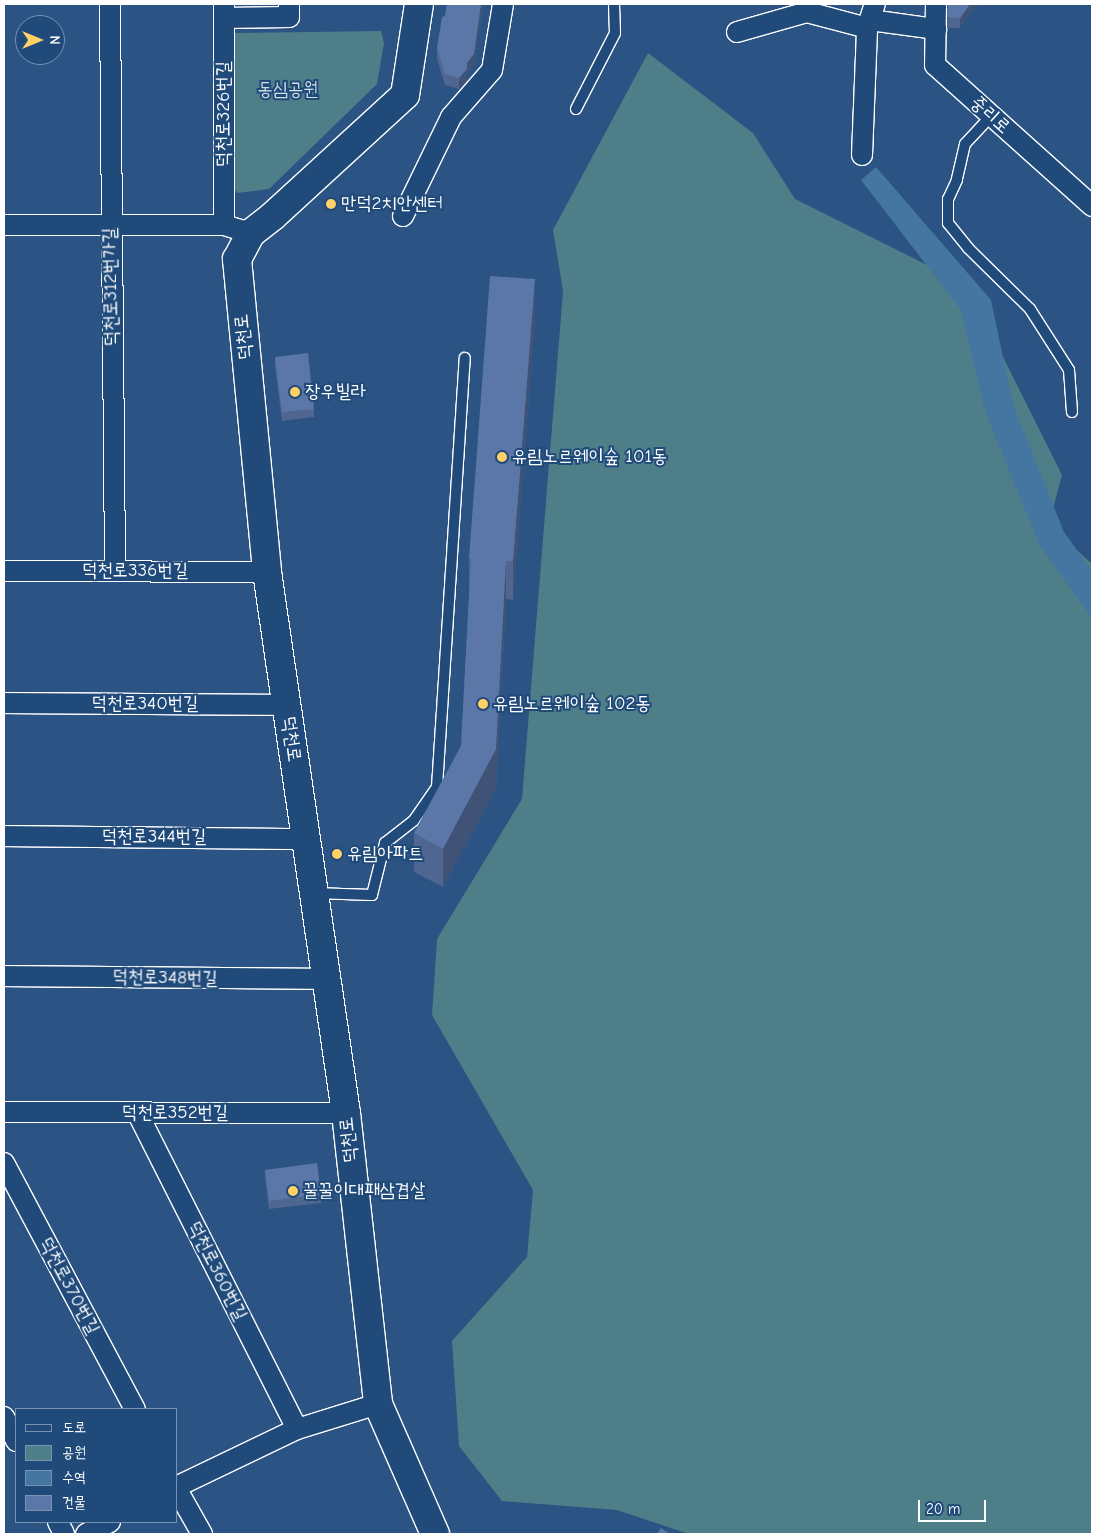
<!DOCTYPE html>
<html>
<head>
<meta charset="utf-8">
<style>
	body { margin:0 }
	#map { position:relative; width:1096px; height:1538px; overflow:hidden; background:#2b5383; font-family:"Comic Neue","Poor Story",sans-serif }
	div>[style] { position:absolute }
	.green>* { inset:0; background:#4e7e88 }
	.water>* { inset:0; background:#4476a1 }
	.roads { filter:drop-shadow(1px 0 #fff) drop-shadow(-1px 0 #fff) drop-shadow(0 1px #fff) drop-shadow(0 -1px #fff) }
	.service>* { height:10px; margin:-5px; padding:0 5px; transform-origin:5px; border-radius:5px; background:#1f4a7a }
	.minor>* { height:20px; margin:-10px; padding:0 10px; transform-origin:10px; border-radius:10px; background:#1f4a7a }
	.secondary>* { height:28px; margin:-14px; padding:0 14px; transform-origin:14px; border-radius:14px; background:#1f4a7a }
	.wall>* { inset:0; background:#4e6690 }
	.shaded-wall>* { inset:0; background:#405376 }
	.building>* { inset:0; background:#5b77a8 }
	.dots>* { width:14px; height:14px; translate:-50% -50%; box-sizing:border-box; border:2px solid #1f4a7a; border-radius:50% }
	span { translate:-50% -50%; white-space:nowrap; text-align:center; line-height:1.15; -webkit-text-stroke:4px #1f4a7a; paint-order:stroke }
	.park-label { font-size:19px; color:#d3dfe1 }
	.street-label { font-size:19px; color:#fff }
	.poi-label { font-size:19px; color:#fff }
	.left { translate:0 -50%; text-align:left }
	.frame { position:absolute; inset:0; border:5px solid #fff; pointer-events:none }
	.legend { position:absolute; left:15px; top:1408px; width:162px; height:115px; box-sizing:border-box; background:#1f4a7a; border:1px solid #7992af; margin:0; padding:6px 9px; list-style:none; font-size:15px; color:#fff }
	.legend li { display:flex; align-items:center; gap:10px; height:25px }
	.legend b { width:25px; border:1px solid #7992af }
	.north { position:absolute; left:15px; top:15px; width:50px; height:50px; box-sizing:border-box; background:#1f4a7a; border:1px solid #7992af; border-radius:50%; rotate:90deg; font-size:14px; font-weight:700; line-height:20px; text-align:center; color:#fff }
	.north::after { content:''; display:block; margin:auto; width:18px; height:22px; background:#ffd166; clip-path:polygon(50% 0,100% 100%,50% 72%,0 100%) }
	.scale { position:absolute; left:918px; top:1500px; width:68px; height:22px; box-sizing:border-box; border:2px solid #fff; border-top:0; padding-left:6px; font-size:15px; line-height:18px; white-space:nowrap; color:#fff; -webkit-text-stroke:4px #1f4a7a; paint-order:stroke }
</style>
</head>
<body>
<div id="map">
	<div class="green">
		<i style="clip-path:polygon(381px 31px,384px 43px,377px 84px,269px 189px,237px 193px,230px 180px,229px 33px)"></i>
		<i style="clip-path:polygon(648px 53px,753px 133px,795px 199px,967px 285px,1062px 475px,1049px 524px,1092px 564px,1092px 1534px,689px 1534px,617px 1510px,502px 1501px,459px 1446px,452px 1341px,527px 1257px,533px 1190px,432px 1015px,437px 939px,522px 799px,563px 291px,553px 230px)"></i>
	</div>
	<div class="water">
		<i style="clip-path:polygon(876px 167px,991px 300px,1013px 405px,1064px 532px,1092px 571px,1092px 618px,1040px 546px,985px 412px,961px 310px,861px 180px)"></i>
	</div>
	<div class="roads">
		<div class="service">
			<i style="left:576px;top:109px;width:85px;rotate:-62.8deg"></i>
			<i style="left:615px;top:33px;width:29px;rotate:-92deg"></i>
			<i style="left:991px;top:116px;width:38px;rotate:133deg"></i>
			<i style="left:965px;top:144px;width:37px;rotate:103deg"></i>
			<i style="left:957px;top:180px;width:21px;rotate:115deg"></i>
			<i style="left:948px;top:199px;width:24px;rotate:90deg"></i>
			<i style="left:948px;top:223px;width:32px;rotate:51deg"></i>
			<i style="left:968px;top:248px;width:87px;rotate:44.5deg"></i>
			<i style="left:1030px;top:309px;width:72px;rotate:57.4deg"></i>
			<i style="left:1069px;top:370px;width:42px;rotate:85.9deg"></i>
			<i style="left:314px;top:893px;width:58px;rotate:2deg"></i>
			<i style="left:372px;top:895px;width:54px;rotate:-76deg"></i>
			<i style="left:385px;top:843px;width:37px;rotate:-38deg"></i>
			<i style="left:414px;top:820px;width:40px;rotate:-55.1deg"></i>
			<i style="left:437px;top:787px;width:430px;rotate:-86.3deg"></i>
		</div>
		<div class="minor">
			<i style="left:110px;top:4px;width:566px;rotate:89.49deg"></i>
			<i style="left:936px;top:4px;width:61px;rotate:90.9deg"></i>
			<i style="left:935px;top:65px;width:211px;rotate:41.9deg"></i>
			<i style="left:224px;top:18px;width:65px;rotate:-0.9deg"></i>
			<i style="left:289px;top:17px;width:13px;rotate:-90deg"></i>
			<i style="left:870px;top:20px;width:67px;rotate:7.8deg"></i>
			<i style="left:737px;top:32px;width:73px;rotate:-15.9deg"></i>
			<i style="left:807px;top:12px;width:62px;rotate:14.9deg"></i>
			<i style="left:862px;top:155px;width:127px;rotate:-87.7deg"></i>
			<i style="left:867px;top:28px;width:25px;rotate:-72deg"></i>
			<i style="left:403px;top:216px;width:110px;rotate:-64.1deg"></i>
			<i style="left:451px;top:117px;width:62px;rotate:-48.9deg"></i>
			<i style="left:492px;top:70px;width:67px;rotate:-80.5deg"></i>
			<i style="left:4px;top:225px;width:220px"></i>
			<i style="left:224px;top:225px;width:28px;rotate:17deg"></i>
			<i style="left:224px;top:225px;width:221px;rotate:-90deg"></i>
			<i style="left:4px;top:571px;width:263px;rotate:0.2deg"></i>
			<i style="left:4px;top:703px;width:282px;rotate:0.4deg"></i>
			<i style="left:4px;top:836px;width:300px;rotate:0.6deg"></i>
			<i style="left:4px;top:976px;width:322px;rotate:0.5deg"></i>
			<i style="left:4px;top:1112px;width:342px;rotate:0.2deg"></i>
			<i style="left:137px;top:1112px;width:355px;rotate:63.2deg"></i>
			<i style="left:4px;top:1163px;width:279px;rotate:62deg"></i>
			<i style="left:4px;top:1417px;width:27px;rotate:63deg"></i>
			<i style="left:176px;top:1487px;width:134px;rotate:-25.6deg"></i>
			<i style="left:297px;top:1429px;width:85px;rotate:-17.2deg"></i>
			<i style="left:176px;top:1488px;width:53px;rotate:60.5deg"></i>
			<i style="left:58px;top:1522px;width:13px;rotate:63deg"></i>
			<i style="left:86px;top:1534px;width:27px;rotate:-27deg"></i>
		</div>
		<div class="secondary">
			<i style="left:419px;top:4px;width:92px;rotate:98.7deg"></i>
			<i style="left:405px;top:95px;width:179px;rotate:137.5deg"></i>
			<i style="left:273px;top:216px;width:28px;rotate:142deg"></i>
			<i style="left:251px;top:233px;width:30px;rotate:118deg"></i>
			<i style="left:237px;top:259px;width:314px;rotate:84.5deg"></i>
			<i style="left:267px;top:572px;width:547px;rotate:81.69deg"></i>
			<i style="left:346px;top:1113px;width:293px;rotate:83.7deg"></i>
			<i style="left:378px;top:1404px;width:142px;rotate:66.3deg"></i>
		</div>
	</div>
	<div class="wall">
		<i style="clip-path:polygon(447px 4px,483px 4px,474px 65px,467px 74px,467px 80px,459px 89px,445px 85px,437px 59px,437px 48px,445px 16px)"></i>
		<i style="clip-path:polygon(948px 4px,974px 8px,960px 28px,947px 28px)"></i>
		<i style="clip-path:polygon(535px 318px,513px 600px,506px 599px,496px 788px,443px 887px,414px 872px,414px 833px,461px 746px,469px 596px,469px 558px)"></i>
		<i style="clip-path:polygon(275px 357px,314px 409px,314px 417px,282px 421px,275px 366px)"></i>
		<i style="clip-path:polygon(265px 1170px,321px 1194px,321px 1203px,269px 1209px,265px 1178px)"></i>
	</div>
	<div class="shaded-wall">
		<i style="clip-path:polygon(481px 4px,483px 4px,474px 65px,467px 74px,467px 80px,459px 89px,459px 78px,467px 63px)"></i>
		<i style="clip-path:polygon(970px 4px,985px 4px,974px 8px,960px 28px,960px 18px)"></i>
		<i style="clip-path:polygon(535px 279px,535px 318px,513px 600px,513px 561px)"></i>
		<i style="clip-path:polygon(506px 561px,506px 599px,496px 788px,443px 887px,443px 849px)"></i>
	</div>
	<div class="building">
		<i style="clip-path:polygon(447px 4px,481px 4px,474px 54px,467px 63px,467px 69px,459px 78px,445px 74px,437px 48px,442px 17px,445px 16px)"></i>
		<i style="clip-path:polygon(948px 4px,970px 4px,960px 18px,947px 17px)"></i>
		<i style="clip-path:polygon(490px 276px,535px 279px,513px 561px,506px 561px,496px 749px,443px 849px,414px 833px,461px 746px,471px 558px,469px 558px)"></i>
		<i style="clip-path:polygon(308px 353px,314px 409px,282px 412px,275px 357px)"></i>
		<i style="clip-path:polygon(317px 1163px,321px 1194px,269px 1201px,265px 1170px)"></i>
		<i style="clip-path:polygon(661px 1528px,670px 1534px,657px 1534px)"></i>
	</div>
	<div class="dots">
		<i style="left:331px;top:204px;background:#ffd166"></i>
		<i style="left:295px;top:392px;background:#ffd166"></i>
		<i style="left:502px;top:457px;background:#ffd166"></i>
		<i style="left:483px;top:704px;background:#ffd166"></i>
		<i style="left:337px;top:854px;background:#ffd166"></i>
		<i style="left:293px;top:1191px;background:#ffd166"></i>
	</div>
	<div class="park-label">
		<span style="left:288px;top:90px">동심공원</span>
	</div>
	<div class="street-label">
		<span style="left:224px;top:114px;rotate:-90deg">덕천로326번길</span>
		<span style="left:990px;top:115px;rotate:42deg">중리로</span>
		<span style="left:111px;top:287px;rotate:-91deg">덕천로312번가길</span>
		<span style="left:244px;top:337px;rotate:-96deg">덕천로</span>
		<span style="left:135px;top:571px">덕천로336번길</span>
		<span style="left:145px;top:704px">덕천로340번길</span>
		<span style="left:291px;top:739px;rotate:82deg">덕천로</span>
		<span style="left:154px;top:837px">덕천로344번길</span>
		<span style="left:165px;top:978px;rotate:1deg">덕천로348번길</span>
		<span style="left:175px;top:1113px">덕천로352번길</span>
		<span style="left:349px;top:1140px;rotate:-96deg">덕천로</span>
		<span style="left:217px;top:1271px;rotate:63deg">덕천로360번길</span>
		<span style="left:69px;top:1286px;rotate:62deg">덕천로370번길</span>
	</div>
	<div class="poi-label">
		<span class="left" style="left:341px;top:204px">만덕2치안센터</span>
		<span class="left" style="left:305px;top:392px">장우빌라</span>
		<span class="left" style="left:512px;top:457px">유림노르웨이숲 101동</span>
		<span class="left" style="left:493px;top:704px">유림노르웨이숲 102동</span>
		<span class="left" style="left:347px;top:854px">유림아파트</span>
		<span class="left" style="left:303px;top:1191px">꿀꿀이대패삼겹살</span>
	</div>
	<div class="frame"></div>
	<ul class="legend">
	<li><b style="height:6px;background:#1f4a7a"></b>도로</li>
	<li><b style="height:14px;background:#4e7e88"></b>공원</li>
	<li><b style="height:14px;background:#4476a1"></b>수역</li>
	<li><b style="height:14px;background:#5b77a8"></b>건물</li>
	</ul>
	<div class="north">N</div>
	<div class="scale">20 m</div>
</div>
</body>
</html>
